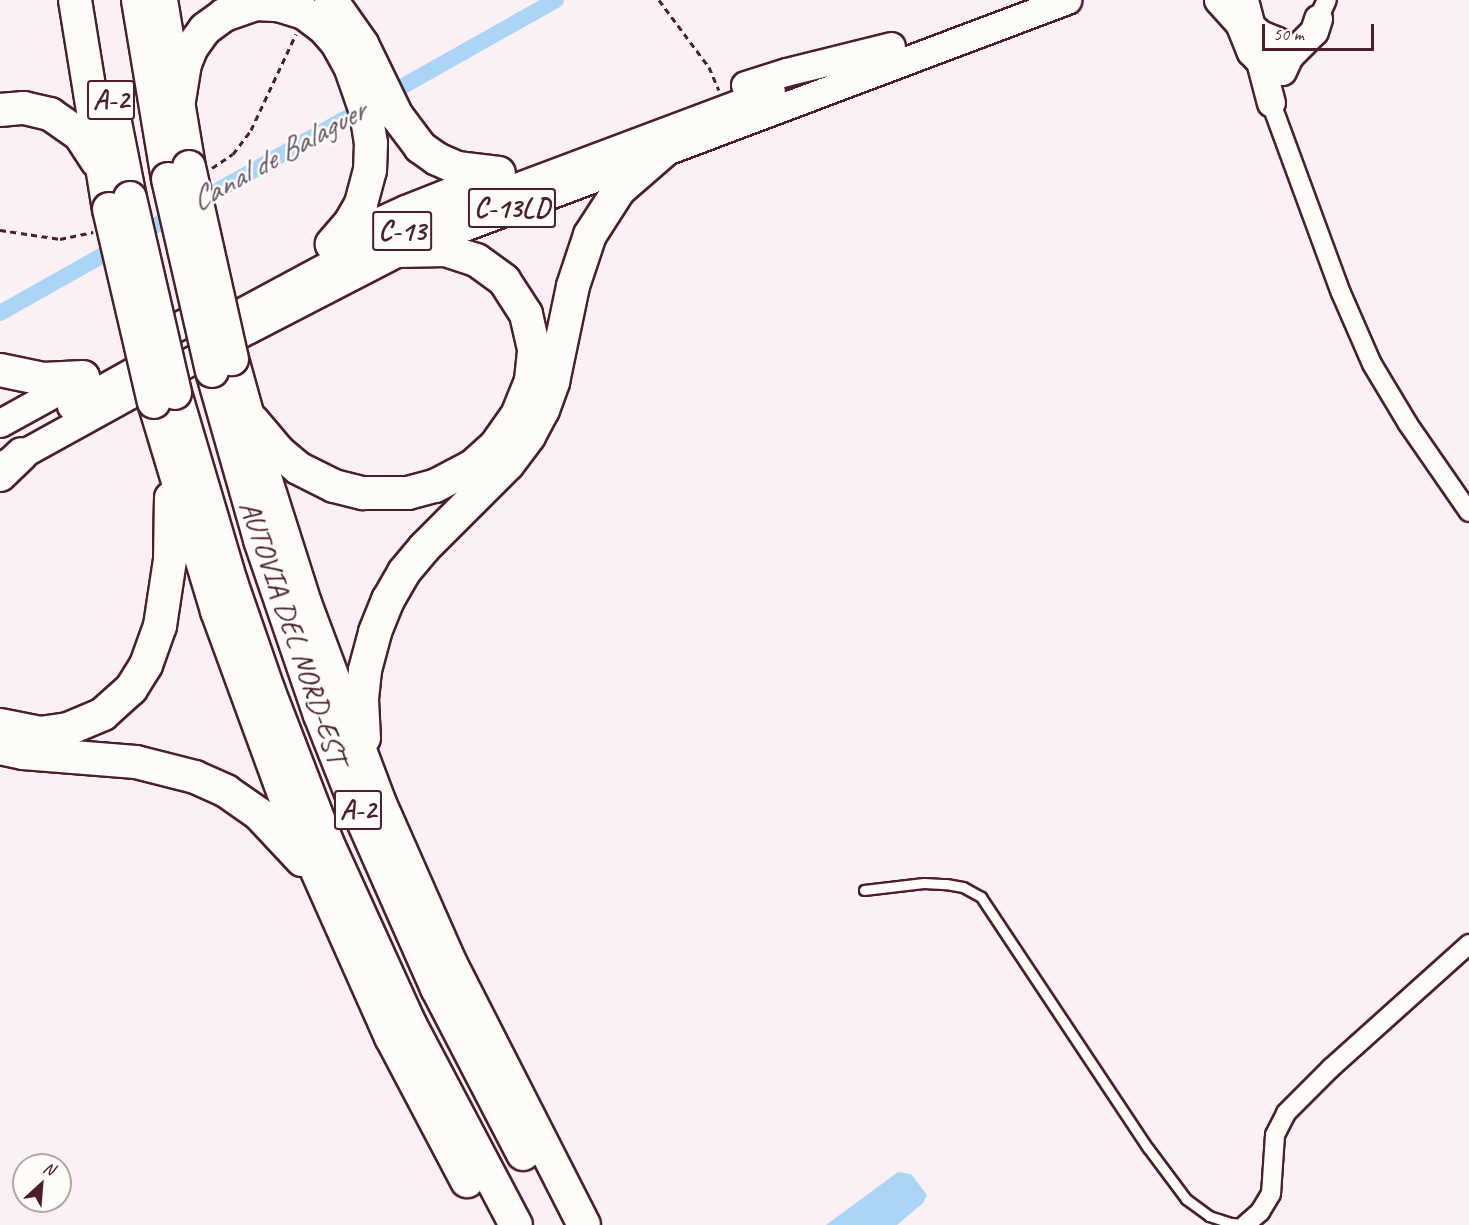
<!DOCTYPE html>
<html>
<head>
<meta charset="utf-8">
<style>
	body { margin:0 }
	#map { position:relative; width:1469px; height:1225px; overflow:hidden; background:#fbf1f5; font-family:Caveat,sans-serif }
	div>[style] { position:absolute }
	.water>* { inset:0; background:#abd5f6 }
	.canal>* { height:16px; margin:-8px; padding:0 8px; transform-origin:8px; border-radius:8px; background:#abd5f6 }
	.path>* { height:3px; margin-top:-1.5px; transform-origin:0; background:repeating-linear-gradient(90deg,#4a1f2b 0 6px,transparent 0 10.5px) }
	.roads { filter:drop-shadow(2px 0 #4a1f2b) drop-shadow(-2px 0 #4a1f2b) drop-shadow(0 2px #4a1f2b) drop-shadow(0 -2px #4a1f2b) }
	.lane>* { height:9px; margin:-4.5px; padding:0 4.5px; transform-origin:4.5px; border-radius:4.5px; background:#fdfcf7 }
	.street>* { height:18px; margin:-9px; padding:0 9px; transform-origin:9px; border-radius:9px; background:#fdfcf7 }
	.primary>* { height:27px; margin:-13.5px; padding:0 13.5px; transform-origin:13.5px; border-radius:13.5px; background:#fdfcf7 }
	.highway>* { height:32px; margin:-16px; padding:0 16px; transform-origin:16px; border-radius:16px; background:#fdfcf7 }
	.bridges { filter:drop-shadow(2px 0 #4a1f2b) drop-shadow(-2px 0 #4a1f2b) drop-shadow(0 2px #4a1f2b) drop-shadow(0 -2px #4a1f2b) }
	.highway-bridge>* { height:32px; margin:-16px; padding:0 16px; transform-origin:16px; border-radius:16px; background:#fdfcf7 }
	span { translate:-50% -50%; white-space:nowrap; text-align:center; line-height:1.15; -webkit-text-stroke:5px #fdfcf7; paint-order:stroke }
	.shield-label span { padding:2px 4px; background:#fdfcf7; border:2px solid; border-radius:4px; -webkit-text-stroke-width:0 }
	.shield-label { font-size:28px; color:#4a1f2b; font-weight:700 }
	.street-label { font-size:30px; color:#4a1f2b }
	.water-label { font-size:32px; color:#675668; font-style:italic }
	.north { position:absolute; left:12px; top:1153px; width:60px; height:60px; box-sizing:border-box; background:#fdfcf7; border:2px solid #b5a4a5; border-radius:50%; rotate:26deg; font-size:16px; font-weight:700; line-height:24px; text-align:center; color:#4a1f2b }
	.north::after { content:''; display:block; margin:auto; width:21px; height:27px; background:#4a1f2b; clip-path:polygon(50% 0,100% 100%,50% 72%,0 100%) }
	.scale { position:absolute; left:1262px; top:24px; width:112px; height:27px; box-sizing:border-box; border:3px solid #4a1f2b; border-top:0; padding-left:8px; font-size:18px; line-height:21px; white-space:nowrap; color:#4a1f2b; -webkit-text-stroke:4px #fdfcf7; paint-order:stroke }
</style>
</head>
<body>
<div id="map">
	<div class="water">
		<i style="clip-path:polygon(898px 1172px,911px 1174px,927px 1195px,923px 1203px,897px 1225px,826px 1225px)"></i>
	</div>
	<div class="canal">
		<i style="left:0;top:313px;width:638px;rotate:-29.38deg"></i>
	</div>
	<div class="path">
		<i style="left:659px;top:0;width:84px;rotate:53.3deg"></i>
		<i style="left:709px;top:67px;width:25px;rotate:67deg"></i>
		<i style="left:212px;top:168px;width:25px;rotate:-34deg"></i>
		<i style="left:233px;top:154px;width:30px;rotate:-53deg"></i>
		<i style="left:251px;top:130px;width:106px;rotate:-64.9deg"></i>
		<i style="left:0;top:230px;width:61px;rotate:8.5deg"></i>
		<i style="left:60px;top:239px;width:34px;rotate:-12deg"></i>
	</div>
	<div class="roads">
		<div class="lane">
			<i style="left:864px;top:890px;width:60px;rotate:-6.7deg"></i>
			<i style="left:924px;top:883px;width:22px;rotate:3deg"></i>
			<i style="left:946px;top:884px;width:17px;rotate:10deg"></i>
			<i style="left:963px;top:887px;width:21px;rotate:29deg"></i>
			<i style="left:981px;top:897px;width:301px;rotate:56.4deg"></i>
			<i style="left:1148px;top:1148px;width:64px;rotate:53.3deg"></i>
			<i style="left:1186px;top:1199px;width:29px;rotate:36deg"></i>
			<i style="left:1209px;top:1216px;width:23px;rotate:18deg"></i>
			<i style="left:1231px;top:1223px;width:15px;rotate:4deg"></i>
		</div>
		<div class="street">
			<i style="left:1318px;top:19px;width:21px;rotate:-65deg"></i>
			<i style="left:1271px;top:103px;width:202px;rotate:69.8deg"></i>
			<i style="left:1341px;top:293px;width:77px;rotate:66.4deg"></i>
			<i style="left:1372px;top:364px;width:70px;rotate:59deg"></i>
			<i style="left:1408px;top:424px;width:107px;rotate:55.3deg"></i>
			<i style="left:1245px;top:1225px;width:20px;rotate:-41deg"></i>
			<i style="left:1260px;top:1212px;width:21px;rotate:-59deg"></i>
			<i style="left:1271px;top:1194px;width:59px;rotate:-86.1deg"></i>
			<i style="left:1275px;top:1135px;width:25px;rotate:-63deg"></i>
			<i style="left:1286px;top:1113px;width:64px;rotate:-45deg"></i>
			<i style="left:1331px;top:1068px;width:186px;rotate:-41.9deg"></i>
		</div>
		<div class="primary">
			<i style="left:1218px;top:0;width:31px;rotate:48deg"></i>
			<i style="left:1239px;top:23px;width:31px;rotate:68deg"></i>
			<i style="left:1251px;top:52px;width:8px;rotate:45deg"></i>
			<i style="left:1257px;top:58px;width:22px;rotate:5deg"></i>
			<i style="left:1279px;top:60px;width:11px;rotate:-22deg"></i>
			<i style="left:1244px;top:0;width:106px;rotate:75.3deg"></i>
			<i style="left:1251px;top:26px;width:12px;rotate:42deg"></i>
			<i style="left:1260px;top:34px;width:18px;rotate:22deg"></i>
			<i style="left:1282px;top:71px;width:17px;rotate:-65deg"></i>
			<i style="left:1289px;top:56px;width:35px;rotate:-45deg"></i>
			<i style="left:1314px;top:31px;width:13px;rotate:-72deg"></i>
			<i style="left:745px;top:85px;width:43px;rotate:-17.6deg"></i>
			<i style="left:786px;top:72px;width:108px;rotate:-13.9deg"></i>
			<i style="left:357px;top:231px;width:53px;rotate:-24.6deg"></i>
			<i style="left:405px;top:209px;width:101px;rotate:-21.5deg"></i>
			<i style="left:221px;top:323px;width:131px;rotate:-28.3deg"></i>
			<i style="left:336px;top:261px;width:90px;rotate:-24.3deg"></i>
			<i style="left:418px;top:224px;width:377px;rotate:-20.6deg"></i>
			<i style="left:143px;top:345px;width:84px;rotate:-28.4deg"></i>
			<i style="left:71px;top:406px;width:107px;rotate:-29.2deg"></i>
			<i style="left:0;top:423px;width:97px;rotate:-28.9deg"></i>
			<i style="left:4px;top:464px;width:280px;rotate:-28.9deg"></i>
			<i style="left:249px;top:329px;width:170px;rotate:-27.3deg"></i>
			<i style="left:400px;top:251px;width:713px;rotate:-20.62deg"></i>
		</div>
		<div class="highway">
			<i style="left:75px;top:0;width:212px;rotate:80.8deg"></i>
			<i style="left:138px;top:0;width:181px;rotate:80.5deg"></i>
			<i style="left:161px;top:0;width:169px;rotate:80.5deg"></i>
			<i style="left:331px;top:0;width:54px;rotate:54.8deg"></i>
			<i style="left:362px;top:44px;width:80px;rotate:64.1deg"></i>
			<i style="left:397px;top:116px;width:39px;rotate:53deg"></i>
			<i style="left:420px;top:147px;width:21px;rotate:35deg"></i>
			<i style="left:437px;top:159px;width:22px;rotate:24deg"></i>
			<i style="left:457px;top:168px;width:42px;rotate:6.8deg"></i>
			<i style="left:111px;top:102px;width:98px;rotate:78.8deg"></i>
			<i style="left:178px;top:107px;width:44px;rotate:-80.8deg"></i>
			<i style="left:185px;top:64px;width:18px;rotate:-68deg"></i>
			<i style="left:192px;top:47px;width:22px;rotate:-54deg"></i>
			<i style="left:205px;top:29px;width:24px;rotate:-36deg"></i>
			<i style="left:224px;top:15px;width:34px;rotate:-19deg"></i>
			<i style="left:256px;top:4px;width:22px;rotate:3deg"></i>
			<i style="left:278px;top:5px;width:27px;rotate:17deg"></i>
			<i style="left:304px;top:13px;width:25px;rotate:37deg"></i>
			<i style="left:324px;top:28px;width:20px;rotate:49deg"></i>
			<i style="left:337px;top:43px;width:26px;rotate:61deg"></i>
			<i style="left:350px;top:66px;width:49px;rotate:70.8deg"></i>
			<i style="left:366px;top:112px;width:31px;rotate:81deg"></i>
			<i style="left:371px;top:143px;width:27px;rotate:92deg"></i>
			<i style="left:370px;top:170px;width:35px;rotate:105deg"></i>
			<i style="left:361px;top:204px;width:22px;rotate:120deg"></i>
			<i style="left:350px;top:223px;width:28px;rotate:131deg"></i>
			<i style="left:0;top:110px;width:24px;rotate:-5deg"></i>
			<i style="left:24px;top:108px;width:27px;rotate:13deg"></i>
			<i style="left:50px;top:114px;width:37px;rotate:35deg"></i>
			<i style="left:80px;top:135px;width:31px;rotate:57deg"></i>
			<i style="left:232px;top:359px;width:119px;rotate:74.5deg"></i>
			<i style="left:264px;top:474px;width:135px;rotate:72.4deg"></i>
			<i style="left:305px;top:603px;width:211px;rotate:69.5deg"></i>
			<i style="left:379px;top:801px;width:176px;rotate:66.2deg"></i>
			<i style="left:450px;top:962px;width:295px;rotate:63deg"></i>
			<i style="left:0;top:370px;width:44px;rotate:11.8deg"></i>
			<i style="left:43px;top:379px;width:40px;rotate:-2.9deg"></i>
			<i style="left:212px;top:371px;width:176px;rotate:74.1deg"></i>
			<i style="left:260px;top:540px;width:185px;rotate:71.1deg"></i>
			<i style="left:320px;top:715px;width:92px;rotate:68.4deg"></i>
			<i style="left:354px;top:801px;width:205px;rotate:66.1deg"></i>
			<i style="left:437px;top:988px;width:187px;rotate:62.6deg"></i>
			<i style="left:175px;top:393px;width:197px;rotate:73.5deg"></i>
			<i style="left:231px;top:582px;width:113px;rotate:70.9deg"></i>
			<i style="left:268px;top:689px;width:164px;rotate:68.9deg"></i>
			<i style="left:327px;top:842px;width:200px;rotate:65.5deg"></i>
			<i style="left:410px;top:1024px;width:227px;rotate:62.2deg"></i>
			<i style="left:154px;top:402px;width:218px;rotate:73.2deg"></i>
			<i style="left:217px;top:611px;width:210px;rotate:69.9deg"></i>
			<i style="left:289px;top:808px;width:251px;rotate:66deg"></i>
			<i style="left:391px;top:1037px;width:163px;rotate:62.2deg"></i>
			<i style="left:253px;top:421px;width:39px;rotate:50deg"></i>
			<i style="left:278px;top:451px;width:26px;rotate:40deg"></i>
			<i style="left:298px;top:468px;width:40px;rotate:26.6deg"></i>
			<i style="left:334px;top:486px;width:30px;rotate:14deg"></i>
			<i style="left:363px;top:493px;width:45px"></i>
			<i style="left:408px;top:493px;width:28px;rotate:-15deg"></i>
			<i style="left:435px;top:486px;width:43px;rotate:-27.8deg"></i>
			<i style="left:473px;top:466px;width:31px;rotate:-42deg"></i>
			<i style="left:496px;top:445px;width:39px;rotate:-55deg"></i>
			<i style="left:518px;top:413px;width:35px;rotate:-68deg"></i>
			<i style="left:531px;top:380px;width:31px;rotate:-84deg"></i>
			<i style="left:534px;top:349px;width:36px;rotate:-103deg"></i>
			<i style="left:526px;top:314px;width:40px;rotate:-122.9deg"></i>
			<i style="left:504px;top:280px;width:34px;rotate:-144deg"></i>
			<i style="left:476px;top:260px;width:32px;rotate:-162deg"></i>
			<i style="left:446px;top:250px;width:46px;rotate:178.8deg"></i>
			<i style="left:0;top:475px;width:30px;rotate:-44deg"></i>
			<i style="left:0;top:725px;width:41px;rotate:11.3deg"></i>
			<i style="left:40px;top:733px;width:28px;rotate:-8deg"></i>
			<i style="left:68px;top:729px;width:38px;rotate:-23deg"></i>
			<i style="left:103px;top:714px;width:38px;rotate:-42deg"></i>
			<i style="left:131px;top:689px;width:28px;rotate:-58deg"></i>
			<i style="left:146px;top:665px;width:41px;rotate:-70.3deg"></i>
			<i style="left:160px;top:626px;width:67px;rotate:-81.4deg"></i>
			<i style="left:170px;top:560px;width:62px;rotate:-89.1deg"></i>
			<i style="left:364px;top:738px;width:39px;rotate:-93deg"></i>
			<i style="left:362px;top:699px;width:29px;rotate:-84deg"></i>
			<i style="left:365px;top:670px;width:39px;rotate:-75deg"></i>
			<i style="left:375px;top:632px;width:35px;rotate:-68deg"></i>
			<i style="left:388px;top:600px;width:32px;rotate:-60deg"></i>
			<i style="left:404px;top:572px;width:31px;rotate:-50deg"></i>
			<i style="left:424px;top:548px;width:119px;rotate:-45deg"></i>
			<i style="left:508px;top:464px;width:35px;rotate:-53deg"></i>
			<i style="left:529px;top:436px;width:30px;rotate:-62deg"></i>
			<i style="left:543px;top:410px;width:30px;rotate:-70deg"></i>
			<i style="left:553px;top:382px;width:98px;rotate:-78.2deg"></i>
			<i style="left:573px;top:286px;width:54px;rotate:-71.6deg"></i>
			<i style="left:590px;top:235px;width:54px;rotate:-57.2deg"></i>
			<i style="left:619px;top:190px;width:61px;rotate:-41deg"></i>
			<i style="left:0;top:748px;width:24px;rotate:12deg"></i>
			<i style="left:23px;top:753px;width:113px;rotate:4.6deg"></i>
			<i style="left:136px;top:762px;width:61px;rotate:14.3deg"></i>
			<i style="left:195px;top:777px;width:34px;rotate:24deg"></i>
			<i style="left:226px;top:791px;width:40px;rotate:34.9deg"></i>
			<i style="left:259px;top:814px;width:63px;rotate:46.9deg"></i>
		</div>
	</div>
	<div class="bridges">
		<div class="highway-bridge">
			<i style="left:189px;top:167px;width:197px;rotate:77.4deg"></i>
			<i style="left:168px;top:179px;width:197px;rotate:77.1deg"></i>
			<i style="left:130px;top:198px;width:200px;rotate:77deg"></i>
			<i style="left:109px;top:209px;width:198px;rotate:76.9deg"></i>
		</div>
	</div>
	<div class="shield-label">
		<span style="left:111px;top:100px">A-2</span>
		<span style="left:512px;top:208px">C-13LD</span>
		<span style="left:402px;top:231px">C-13</span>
		<span style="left:358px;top:810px">A-2</span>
	</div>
	<div class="street-label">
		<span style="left:294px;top:632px;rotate:71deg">AUTOVIA DEL NORD-EST</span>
	</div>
	<div class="water-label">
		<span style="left:278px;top:156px;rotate:-29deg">Canal de Balaguer</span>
	</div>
	<div class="north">N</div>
	<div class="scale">50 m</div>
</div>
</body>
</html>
